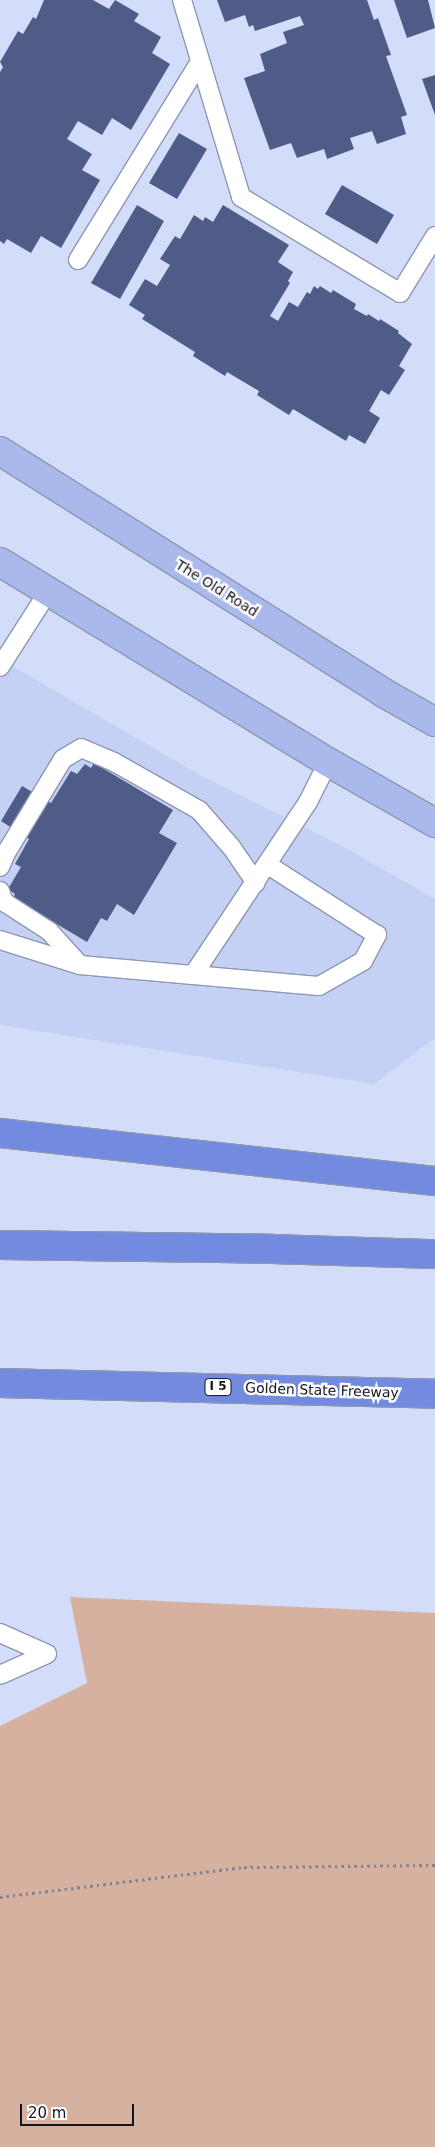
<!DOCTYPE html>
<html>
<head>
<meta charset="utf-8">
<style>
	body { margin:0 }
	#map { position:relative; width:435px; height:2147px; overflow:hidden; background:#d3ddfa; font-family:"DejaVu Sans",sans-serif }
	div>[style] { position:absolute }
	.built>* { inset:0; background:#c4d0f4 }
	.green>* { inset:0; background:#d7b19f }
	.building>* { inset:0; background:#4e5c87 }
	.path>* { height:3px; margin-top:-1.5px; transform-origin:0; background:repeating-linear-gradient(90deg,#7d8498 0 2.5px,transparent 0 6.5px) }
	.roads { filter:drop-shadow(1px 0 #8e97b2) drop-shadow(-1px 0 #8e97b2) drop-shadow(0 1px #8e97b2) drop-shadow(0 -1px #8e97b2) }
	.lane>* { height:18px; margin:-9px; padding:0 9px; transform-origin:9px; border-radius:9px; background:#fff }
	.primary>* { height:28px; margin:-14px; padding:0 14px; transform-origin:14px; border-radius:14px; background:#aab9ec }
	.highway>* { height:28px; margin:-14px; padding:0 14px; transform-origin:14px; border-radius:14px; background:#728adf }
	span { translate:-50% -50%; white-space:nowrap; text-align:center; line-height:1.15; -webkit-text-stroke:5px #fff; paint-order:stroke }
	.shield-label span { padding:1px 4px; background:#fff; border:1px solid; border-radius:4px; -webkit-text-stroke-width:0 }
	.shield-label { font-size:12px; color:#131620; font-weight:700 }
	.street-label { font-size:14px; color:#131620 }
	.scale { position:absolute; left:20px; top:2104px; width:114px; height:22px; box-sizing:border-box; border:2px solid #131620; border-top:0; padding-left:6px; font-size:15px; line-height:18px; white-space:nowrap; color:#131620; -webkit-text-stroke:4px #fff; paint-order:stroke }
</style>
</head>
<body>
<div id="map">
	<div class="built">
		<i style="clip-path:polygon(0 659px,198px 774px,342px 846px,435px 899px,435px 1038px,374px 1084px,0 1025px)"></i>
	</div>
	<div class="green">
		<i style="clip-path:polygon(70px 1597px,435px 1613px,435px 2147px,0 2147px,0 1726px,87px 1683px)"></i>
	</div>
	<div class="building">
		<i style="clip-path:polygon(44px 0,93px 0,109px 9px,115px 0,139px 14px,134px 21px,161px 37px,152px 53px,170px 64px,131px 130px,112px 118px,102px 135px,78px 121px,67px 139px,92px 154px,82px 170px,100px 180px,61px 248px,41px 236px,31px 253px,7px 239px,4px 244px,0 241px,0 72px,3px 67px,0 62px,18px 31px,23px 34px,33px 17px,36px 19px)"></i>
		<i style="clip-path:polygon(217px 0,367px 0,374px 20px,378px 18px,391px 55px,386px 56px,407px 115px,401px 117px,406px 134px,377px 144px,372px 131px,350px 138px,354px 149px,327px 159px,324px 149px,297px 158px,291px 143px,270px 150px,244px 78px,265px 71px,260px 54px,287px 43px,283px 32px,304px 25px,300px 16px,255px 31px,253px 25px,249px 27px,245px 15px,225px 22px)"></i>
		<i style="clip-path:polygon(394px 0,428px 0,435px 28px,407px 38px)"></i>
		<i style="clip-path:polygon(435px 75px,435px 115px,422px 79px)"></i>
		<i style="clip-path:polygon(179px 133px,207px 149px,177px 199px,149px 183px)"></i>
		<i style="clip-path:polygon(342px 185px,394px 215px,377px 244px,325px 214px)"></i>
		<i style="clip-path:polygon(137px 205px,164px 221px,120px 299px,91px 283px)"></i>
		<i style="clip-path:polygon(223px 205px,289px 245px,278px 262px,293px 272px,288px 281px,290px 283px,270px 316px,278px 321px,289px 302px,298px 307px,307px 292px,310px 294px,314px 286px,318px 289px,320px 286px,331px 293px,333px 290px,356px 304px,354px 309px,367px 316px,368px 314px,379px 321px,380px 319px,399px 331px,398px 333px,412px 344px,399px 366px,405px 370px,389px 395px,381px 390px,369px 411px,380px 418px,365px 444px,349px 435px,346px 441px,293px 409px,289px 415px,257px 395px,259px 391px,227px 372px,225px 376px,193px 356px,195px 352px,142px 319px,145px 315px,129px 305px,145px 279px,157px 286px,170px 265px,160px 259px,175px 236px,180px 239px,194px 215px,203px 221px,205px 217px,213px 222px)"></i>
		<i style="clip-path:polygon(94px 763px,173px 810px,159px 833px,177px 843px,134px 915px,117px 904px,107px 921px,101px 918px,87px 942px,13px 898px,15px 894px,8px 889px,21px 867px,15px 864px,29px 839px,1px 821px,22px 786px,51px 803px,71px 771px,77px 774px,85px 764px,91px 768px)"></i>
	</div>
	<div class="path">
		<i style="left:0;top:1897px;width:246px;rotate:-7deg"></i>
		<i style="left:244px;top:1867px;width:191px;rotate:-0.6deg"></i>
	</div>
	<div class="roads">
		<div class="lane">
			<i style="left:182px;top:0;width:206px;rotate:73.3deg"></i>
			<i style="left:241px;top:197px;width:186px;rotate:31.1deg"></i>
			<i style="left:400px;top:293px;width:67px;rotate:-58.4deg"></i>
			<i style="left:78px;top:260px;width:233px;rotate:-58.4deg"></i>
			<i style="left:0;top:667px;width:89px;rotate:-57.4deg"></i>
			<i style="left:0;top:867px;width:15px;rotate:-67deg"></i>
			<i style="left:6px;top:853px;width:110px;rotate:-58.8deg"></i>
			<i style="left:63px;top:759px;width:21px;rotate:-31deg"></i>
			<i style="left:81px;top:748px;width:36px;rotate:23deg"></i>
			<i style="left:114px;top:762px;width:98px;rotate:29.5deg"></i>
			<i style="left:199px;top:810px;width:50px;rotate:49deg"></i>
			<i style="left:232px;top:848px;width:42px;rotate:55.6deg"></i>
			<i style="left:0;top:891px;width:12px;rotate:70deg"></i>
			<i style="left:4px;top:902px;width:54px;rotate:32.8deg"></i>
			<i style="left:49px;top:931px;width:45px;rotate:47.7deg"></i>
			<i style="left:0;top:940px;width:84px;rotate:17.4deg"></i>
			<i style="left:80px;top:965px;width:113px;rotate:5.1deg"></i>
			<i style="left:193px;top:975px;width:208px;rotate:-56.4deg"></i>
			<i style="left:308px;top:802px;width:45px;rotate:-63.4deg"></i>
			<i style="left:193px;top:975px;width:126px;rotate:5deg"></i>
			<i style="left:319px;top:986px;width:51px;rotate:-29.6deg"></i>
			<i style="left:363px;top:961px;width:30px;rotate:-62deg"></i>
			<i style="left:377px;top:935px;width:130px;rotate:-147.3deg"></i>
			<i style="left:0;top:1633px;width:51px;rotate:24.1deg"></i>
			<i style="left:47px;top:1654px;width:51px;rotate:155.9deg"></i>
		</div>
		<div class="primary">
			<i style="left:0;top:451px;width:452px;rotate:32.2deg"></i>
			<i style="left:382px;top:692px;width:61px;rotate:29.5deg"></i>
			<i style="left:0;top:562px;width:384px;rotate:31.4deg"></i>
			<i style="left:328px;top:762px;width:123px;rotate:29.7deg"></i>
		</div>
		<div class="highway">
			<i style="left:0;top:1133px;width:438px;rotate:6.3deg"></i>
			<i style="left:0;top:1245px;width:272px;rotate:0.8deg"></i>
			<i style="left:272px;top:1249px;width:163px;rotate:1.8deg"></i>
			<i style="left:0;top:1383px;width:435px;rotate:1.4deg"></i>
		</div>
	</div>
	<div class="shield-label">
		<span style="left:218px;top:1387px">I 5</span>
	</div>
	<div class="street-label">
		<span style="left:217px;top:588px;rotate:32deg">The Old Road</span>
		<span style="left:322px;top:1390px;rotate:2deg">Golden State Freeway</span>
	</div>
	<div class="scale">20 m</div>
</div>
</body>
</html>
